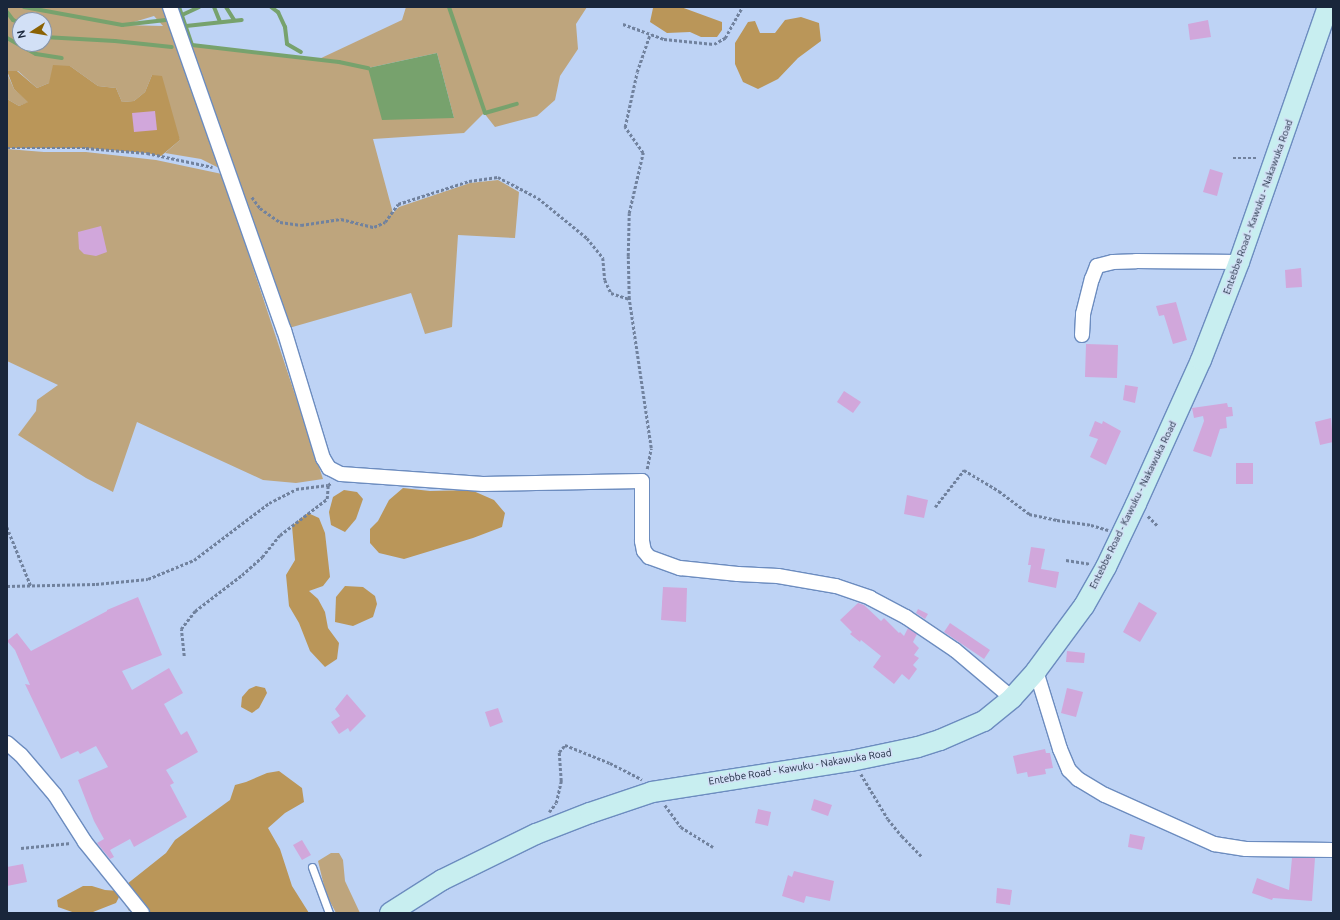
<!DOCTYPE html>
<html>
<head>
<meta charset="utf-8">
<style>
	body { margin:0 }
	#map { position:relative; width:1340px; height:920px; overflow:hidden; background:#bed3f5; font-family:Ubuntu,sans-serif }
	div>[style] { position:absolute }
	.green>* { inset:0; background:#bea57d }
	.forest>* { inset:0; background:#ba9659 }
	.water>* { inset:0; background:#77a26d }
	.stream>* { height:4px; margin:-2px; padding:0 2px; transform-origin:2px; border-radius:2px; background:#77a26d }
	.building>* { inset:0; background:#d1a7db }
	.path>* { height:2.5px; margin-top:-1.25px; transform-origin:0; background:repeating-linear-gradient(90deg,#71829e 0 3px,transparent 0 5px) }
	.roads { filter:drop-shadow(1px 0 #6c8cbf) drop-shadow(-1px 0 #6c8cbf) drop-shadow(0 1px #6c8cbf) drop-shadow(0 -1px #6c8cbf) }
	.service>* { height:7px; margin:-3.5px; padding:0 3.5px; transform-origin:3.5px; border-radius:3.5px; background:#fff }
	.minor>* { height:14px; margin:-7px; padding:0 7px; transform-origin:7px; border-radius:7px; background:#fff }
	.secondary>* { height:20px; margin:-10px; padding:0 10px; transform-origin:10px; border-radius:10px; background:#c8eef0 }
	span { translate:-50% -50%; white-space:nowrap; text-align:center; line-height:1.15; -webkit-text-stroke:3px #d2e0f6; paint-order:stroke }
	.street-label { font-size:10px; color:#19263b }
	.frame { position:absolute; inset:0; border:8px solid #19263b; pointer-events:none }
	.north { position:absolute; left:12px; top:12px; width:40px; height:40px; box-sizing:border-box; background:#d2e0f6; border:1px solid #8896ab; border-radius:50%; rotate:258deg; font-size:11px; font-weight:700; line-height:16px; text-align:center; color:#19263b }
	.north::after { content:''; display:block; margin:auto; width:14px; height:18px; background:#8b6203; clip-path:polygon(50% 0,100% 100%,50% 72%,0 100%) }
</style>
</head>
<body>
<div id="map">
	<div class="green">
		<i style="clip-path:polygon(evenodd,7px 7px,165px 7px,219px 168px,201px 159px,165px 153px,180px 140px,152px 75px,145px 92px,134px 101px,122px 102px,116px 88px,98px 86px,70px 66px,49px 83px,37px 88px,18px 71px,7px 71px,7px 7px,154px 16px,163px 26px,123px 25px,124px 25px,154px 16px,7px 7px,20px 20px,44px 20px,44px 44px,20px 44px,20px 20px)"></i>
		<i style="clip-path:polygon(evenodd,406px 7px,587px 7px,576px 24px,578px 49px,560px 76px,555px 100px,537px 116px,495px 127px,484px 113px,464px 133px,373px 139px,393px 213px,399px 207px,470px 183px,498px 180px,519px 192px,515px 238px,458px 235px,452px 327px,425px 334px,411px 293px,289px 328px,190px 46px,317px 60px,402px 20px,406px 7px,437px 53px,454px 118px,368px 68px,437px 53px)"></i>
		<i style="clip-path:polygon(7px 73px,14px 89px,29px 102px,19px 106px,7px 99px)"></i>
		<i style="clip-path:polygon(7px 149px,44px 152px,86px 152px,156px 160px,222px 174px,323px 479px,296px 483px,263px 480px,137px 422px,113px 492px,86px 478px,18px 435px,36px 411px,37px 400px,58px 385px,7px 361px)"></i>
		<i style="clip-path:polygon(331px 853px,339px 853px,343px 860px,345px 881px,360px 913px,336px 913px,326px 894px,318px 861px)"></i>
	</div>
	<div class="forest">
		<i style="clip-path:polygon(655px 7px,681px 7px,722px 22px,722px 30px,717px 37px,701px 37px,690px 32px,667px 33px,650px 22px,653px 8px)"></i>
		<i style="clip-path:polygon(801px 17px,819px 23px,821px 41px,798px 58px,778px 79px,758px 89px,743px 82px,735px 64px,735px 43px,748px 22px,755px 21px,760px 33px,775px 33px,785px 20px)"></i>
		<i style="clip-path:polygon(53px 65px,70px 66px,98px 86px,116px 88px,122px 102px,134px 101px,145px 92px,152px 75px,162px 76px,180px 140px,161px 156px,147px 153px,86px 148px,7px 148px,7px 99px,19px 106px,28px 102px,14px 89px,7px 71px,17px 71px,37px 88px,49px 83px)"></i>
		<i style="clip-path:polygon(403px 488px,430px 491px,471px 490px,494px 500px,505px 513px,502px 527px,473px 538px,404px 559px,379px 553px,370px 543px,370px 529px,378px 521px,389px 500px)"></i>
		<i style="clip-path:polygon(344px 490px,357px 492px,363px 499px,356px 519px,345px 532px,331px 525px,329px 512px,333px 497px)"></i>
		<i style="clip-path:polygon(308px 513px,319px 518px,325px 533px,330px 577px,323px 586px,309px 591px,318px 599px,325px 612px,328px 628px,339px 643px,337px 659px,325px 667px,310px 651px,299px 623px,289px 606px,286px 575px,295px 560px,292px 526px)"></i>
		<i style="clip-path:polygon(345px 586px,363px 587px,375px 596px,377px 604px,373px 617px,353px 626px,335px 622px,336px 597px)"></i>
		<i style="clip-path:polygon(256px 686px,265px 688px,267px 693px,259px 708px,252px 713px,241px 707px,242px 697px,249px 689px)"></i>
		<i style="clip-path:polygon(279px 771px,302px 788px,304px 802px,285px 813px,268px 828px,280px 849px,292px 886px,309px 913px,150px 913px,145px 908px,129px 911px,124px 901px,127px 884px,166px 853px,175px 840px,230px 800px,235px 785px,246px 782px,267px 773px)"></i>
		<i style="clip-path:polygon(83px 886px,92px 886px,105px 890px,119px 891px,119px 897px,116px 903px,93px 912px,94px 913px,75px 913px,58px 907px,57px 900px)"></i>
	</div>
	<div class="water">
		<i style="clip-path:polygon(437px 53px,454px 118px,382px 120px,368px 68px)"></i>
	</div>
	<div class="stream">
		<i style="left:24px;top:7px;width:100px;rotate:10.4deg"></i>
		<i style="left:122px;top:25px;width:44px;rotate:-6.5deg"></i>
		<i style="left:179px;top:7px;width:40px;rotate:71.1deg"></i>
		<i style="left:192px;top:45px;width:148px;rotate:6.6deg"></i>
		<i style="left:339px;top:62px;width:30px;rotate:12deg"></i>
		<i style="left:214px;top:7px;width:16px;rotate:68deg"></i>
		<i style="left:226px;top:7px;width:15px;rotate:58deg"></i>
		<i style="left:271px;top:7px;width:9px;rotate:36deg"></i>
		<i style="left:278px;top:12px;width:17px;rotate:65deg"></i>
		<i style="left:285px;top:27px;width:17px;rotate:83deg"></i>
		<i style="left:287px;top:44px;width:16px;rotate:30deg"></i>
		<i style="left:449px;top:7px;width:112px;rotate:71.2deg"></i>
		<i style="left:485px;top:113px;width:33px;rotate:-16deg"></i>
		<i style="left:7px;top:12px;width:10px;rotate:53deg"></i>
		<i style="left:13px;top:20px;width:8px;rotate:23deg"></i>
		<i style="left:182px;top:15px;width:19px;rotate:-25deg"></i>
		<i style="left:186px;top:26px;width:56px;rotate:-6.1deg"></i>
		<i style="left:44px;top:37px;width:71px;rotate:3.2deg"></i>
		<i style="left:115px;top:41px;width:57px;rotate:6deg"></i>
		<i style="left:7px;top:38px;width:33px;rotate:29deg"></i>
		<i style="left:36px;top:54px;width:26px;rotate:9deg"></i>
	</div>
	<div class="building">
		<i style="clip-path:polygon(1208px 20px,1211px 37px,1190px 40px,1188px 24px)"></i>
		<i style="clip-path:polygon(155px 111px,157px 130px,134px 132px,132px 113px)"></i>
		<i style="clip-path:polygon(1210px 169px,1223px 173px,1217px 196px,1203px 192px)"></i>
		<i style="clip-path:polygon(101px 226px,107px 252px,96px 256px,84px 254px,79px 249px,78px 232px)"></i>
		<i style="clip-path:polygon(1301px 268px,1302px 287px,1286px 288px,1285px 270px)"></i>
		<i style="clip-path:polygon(1176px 302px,1187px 340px,1173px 344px,1164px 315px,1159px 316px,1156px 306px)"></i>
		<i style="clip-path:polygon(1086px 344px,1118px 345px,1117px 378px,1085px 377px)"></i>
		<i style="clip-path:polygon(1125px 385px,1138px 387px,1135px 403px,1123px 400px)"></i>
		<i style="clip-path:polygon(844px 391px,861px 402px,853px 413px,837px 402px)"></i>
		<i style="clip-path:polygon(1227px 403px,1228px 407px,1232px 407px,1233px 416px,1226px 417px,1227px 428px,1220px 429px,1211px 457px,1193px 451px,1204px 421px,1203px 416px,1194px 418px,1192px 408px)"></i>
		<i style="clip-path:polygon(1331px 418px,1333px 442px,1320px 445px,1315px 422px)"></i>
		<i style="clip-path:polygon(1095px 421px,1102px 424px,1103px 421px,1121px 431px,1106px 465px,1090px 457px,1098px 439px,1089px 436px)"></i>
		<i style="clip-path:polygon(1236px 463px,1253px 463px,1253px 484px,1236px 484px)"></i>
		<i style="clip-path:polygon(907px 495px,928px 500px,924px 518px,904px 514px)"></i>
		<i style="clip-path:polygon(1031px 547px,1045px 549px,1041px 569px,1059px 572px,1056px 588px,1028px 582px,1031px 565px,1028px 565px)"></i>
		<i style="clip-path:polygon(663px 587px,687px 588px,686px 622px,661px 620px)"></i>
		<i style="clip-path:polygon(138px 597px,162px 655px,122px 671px,132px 690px,169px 668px,183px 693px,164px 704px,181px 735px,187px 731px,198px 752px,166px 770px,174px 783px,170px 785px,187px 817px,134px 847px,130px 839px,110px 850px,114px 857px,110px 859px,97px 843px,104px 839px,94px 821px,78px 780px,108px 767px,96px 746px,80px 754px,78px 751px,61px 759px,25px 684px,30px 685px,15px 650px,7px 641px,17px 633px,31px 651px,107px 611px,107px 610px)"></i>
		<i style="clip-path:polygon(1139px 602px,1157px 613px,1140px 642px,1123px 632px)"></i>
		<i style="clip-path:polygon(858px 603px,864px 605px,881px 621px,884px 618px,899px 633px,900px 632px,904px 636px,908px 628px,917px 634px,913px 642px,919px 648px,914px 655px,919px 658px,913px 665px,917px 669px,909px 680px,902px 674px,894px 684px,873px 667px,881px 656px,861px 640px,860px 642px,850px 634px,852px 632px,840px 620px)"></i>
		<i style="clip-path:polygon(918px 609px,928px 614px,925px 619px,916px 613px)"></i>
		<i style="clip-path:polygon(950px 623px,990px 650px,984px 659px,944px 632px)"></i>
		<i style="clip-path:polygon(1067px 651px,1085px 653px,1084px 663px,1066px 662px)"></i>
		<i style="clip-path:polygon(1067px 688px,1083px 692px,1076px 717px,1061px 713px)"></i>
		<i style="clip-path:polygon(347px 694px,366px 716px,350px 732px,348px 728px,339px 734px,331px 722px,340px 716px,335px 709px)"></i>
		<i style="clip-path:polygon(498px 708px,503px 722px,490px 727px,485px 712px)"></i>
		<i style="clip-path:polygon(1045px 749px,1046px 753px,1050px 753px,1053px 768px,1045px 769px,1046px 774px,1028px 777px,1027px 772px,1017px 774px,1013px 756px)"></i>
		<i style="clip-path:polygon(814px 799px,832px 805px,828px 816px,811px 810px)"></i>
		<i style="clip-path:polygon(758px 809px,771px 812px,768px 826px,755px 823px)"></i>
		<i style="clip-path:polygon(1130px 834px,1145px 837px,1142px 850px,1128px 847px)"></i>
		<i style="clip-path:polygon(302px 840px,311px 855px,302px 860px,293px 845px)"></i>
		<i style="clip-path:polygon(1292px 858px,1315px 858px,1312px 901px,1273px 898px,1272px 900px,1252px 893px,1257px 878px,1289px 890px)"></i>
		<i style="clip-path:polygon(23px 864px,27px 882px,7px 886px,7px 867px)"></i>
		<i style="clip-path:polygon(794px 871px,834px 881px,830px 901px,806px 896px,804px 903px,782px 896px,788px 875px,792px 877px)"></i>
		<i style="clip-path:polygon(997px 888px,1012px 890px,1010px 905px,996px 903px)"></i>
	</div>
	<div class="path">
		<i style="left:623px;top:24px;width:44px;rotate:20.1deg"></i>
		<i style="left:664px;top:39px;width:50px;rotate:5.7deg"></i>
		<i style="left:714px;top:44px;width:13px;rotate:-29deg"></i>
		<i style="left:725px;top:38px;width:35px;rotate:-61deg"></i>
		<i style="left:7px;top:148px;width:79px"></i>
		<i style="left:86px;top:148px;width:61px;rotate:4.7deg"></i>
		<i style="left:147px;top:153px;width:67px;rotate:12deg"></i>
		<i style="left:1233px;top:158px;width:25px"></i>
		<i style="left:252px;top:197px;width:14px;rotate:54deg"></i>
		<i style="left:260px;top:208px;width:24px;rotate:35deg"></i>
		<i style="left:280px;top:222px;width:21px;rotate:8deg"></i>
		<i style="left:301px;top:225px;width:40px;rotate:-8.5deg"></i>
		<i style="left:341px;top:219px;width:34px;rotate:14deg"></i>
		<i style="left:374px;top:227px;width:12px;rotate:-24deg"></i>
		<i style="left:385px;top:222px;width:22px;rotate:-54deg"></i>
		<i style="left:398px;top:204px;width:75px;rotate:-17.9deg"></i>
		<i style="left:469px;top:181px;width:29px;rotate:-8deg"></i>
		<i style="left:498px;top:177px;width:45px;rotate:27.7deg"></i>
		<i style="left:538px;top:198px;width:63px;rotate:39.2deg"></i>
		<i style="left:587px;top:238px;width:26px;rotate:51deg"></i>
		<i style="left:603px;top:258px;width:22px;rotate:85deg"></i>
		<i style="left:605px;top:280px;width:14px;rotate:65deg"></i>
		<i style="left:611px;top:293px;width:19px;rotate:18deg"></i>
		<i style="left:647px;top:469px;width:21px;rotate:-79deg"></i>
		<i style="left:651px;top:448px;width:151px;rotate:-98.4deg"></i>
		<i style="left:629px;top:299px;width:43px;rotate:-91.3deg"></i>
		<i style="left:628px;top:256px;width:43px;rotate:-88.7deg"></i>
		<i style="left:629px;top:213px;width:62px;rotate:-76.9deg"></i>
		<i style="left:643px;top:153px;width:32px;rotate:-125deg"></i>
		<i style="left:625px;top:127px;width:56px;rotate:-77.7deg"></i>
		<i style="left:637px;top:72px;width:40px;rotate:-71.1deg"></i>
		<i style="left:935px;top:507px;width:47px;rotate:-51.9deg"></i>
		<i style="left:964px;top:470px;width:41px;rotate:31deg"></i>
		<i style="left:999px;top:491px;width:38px;rotate:37deg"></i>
		<i style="left:1029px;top:514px;width:29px;rotate:12deg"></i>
		<i style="left:1057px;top:520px;width:34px;rotate:8deg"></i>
		<i style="left:1091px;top:525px;width:18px;rotate:16deg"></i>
		<i style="left:1148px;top:516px;width:14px;rotate:45deg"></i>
		<i style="left:7px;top:527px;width:64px;rotate:67.9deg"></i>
		<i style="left:1066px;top:560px;width:24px;rotate:9deg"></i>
		<i style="left:7px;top:586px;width:89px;rotate:-1.3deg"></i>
		<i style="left:96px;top:584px;width:52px;rotate:-5.5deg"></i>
		<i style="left:148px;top:579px;width:50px;rotate:-22.4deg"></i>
		<i style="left:194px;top:560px;width:94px;rotate:-37.2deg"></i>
		<i style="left:269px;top:503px;width:30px;rotate:-27deg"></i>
		<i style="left:296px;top:489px;width:32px;rotate:-7deg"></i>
		<i style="left:328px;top:485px;width:4px;rotate:-34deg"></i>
		<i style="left:184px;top:656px;width:27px;rotate:-96deg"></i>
		<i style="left:181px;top:629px;width:23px;rotate:-52deg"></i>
		<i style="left:195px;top:611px;width:59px;rotate:-37.5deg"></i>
		<i style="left:242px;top:575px;width:27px;rotate:-42deg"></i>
		<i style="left:262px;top:557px;width:28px;rotate:-51deg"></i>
		<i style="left:280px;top:535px;width:59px;rotate:-37.5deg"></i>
		<i style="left:327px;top:499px;width:14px;rotate:-86deg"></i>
		<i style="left:861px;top:774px;width:52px;rotate:59deg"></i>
		<i style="left:888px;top:819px;width:22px;rotate:51deg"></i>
		<i style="left:902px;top:836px;width:28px;rotate:46deg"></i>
		<i style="left:665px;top:805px;width:27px;rotate:54deg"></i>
		<i style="left:681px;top:827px;width:38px;rotate:32deg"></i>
		<i style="left:549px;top:812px;width:11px;rotate:-52deg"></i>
		<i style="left:556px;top:803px;width:23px;rotate:-77deg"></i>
		<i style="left:561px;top:781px;width:29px;rotate:-94deg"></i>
		<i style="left:559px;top:752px;width:9px;rotate:-49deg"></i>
		<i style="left:565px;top:745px;width:48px;rotate:21.8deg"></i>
		<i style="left:610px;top:763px;width:36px;rotate:27deg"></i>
		<i style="left:21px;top:848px;width:50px;rotate:-5.7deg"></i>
	</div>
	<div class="roads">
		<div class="service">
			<i style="left:312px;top:867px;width:49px;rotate:69.7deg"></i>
		</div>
		<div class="minor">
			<i style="left:170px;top:7px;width:343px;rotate:70.6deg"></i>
			<i style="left:284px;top:330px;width:134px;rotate:73.1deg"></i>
			<i style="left:323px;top:458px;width:12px;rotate:59deg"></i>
			<i style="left:329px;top:468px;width:13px;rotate:27deg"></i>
			<i style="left:341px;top:474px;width:142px;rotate:4deg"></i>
			<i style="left:483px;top:484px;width:159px;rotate:-1.1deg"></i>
			<i style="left:642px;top:481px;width:60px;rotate:90deg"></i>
			<i style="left:642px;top:541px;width:10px;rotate:79deg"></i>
			<i style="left:644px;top:551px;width:8px;rotate:50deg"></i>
			<i style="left:649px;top:557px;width:33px;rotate:20deg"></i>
			<i style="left:680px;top:568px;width:58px;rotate:5.9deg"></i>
			<i style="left:738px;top:574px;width:40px;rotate:2.9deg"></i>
			<i style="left:778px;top:576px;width:59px;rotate:9.8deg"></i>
			<i style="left:836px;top:586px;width:36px;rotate:19deg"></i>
			<i style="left:870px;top:598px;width:41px;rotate:27.8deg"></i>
			<i style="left:906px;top:617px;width:59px;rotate:34deg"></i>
			<i style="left:955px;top:650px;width:75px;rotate:40.1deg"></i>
			<i style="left:1082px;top:335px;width:21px;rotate:-87deg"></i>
			<i style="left:1083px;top:314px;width:36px;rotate:-76deg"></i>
			<i style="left:1092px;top:279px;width:14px;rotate:-69deg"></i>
			<i style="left:1097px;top:266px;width:16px;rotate:-14deg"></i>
			<i style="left:1113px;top:262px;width:23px;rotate:-2deg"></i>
			<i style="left:1136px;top:261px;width:103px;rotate:0.6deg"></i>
			<i style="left:1036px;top:671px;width:82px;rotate:72.9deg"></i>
			<i style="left:1060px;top:749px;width:23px;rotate:67deg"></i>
			<i style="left:1069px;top:770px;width:13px;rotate:45deg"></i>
			<i style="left:1078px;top:779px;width:31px;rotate:31deg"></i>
			<i style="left:1105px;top:795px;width:120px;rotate:24.2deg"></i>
			<i style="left:1214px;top:844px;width:32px;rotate:9deg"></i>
			<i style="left:1246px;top:849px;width:87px;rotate:0.7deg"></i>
			<i style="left:7px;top:743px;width:18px;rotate:41deg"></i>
			<i style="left:21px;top:755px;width:52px;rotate:49.6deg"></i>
			<i style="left:55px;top:795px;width:56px;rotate:57.4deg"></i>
			<i style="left:85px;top:842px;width:91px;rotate:51.2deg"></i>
		</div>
		<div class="secondary">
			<i style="left:390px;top:913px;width:62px;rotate:-32.4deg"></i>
			<i style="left:442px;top:880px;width:105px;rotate:-26.1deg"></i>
			<i style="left:536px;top:834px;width:58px;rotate:-21.3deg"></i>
			<i style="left:590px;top:813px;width:65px;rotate:-18.7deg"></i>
			<i style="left:652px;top:792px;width:201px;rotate:-8.9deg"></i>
			<i style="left:851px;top:761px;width:68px;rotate:-11.8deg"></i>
			<i style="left:918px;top:747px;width:23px;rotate:-18deg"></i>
			<i style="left:940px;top:740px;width:48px;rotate:-23.4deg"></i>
			<i style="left:984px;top:721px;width:36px;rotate:-39deg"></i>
			<i style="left:1012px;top:698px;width:36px;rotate:-48deg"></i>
			<i style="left:1036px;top:671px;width:81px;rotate:-53.6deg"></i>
			<i style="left:1084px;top:606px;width:45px;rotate:-60.6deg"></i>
			<i style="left:1106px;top:567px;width:70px;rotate:-64.5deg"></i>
			<i style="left:1136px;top:504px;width:158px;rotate:-65.7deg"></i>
			<i style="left:1201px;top:360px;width:105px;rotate:-68.8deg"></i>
			<i style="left:1239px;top:262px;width:270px;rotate:-70.8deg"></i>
		</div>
	</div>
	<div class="street-label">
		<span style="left:1258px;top:207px;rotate:-70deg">Entebbe Road - Kawuku - Nakawuka Road</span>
		<span style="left:1133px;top:505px;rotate:-64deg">Entebbe Road - Kawuku - Nakawuka Road</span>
		<span style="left:800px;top:767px;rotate:-9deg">Entebbe Road - Kawuku - Nakawuka Road</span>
	</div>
	<div class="frame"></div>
	<div class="north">N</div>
</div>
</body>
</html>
